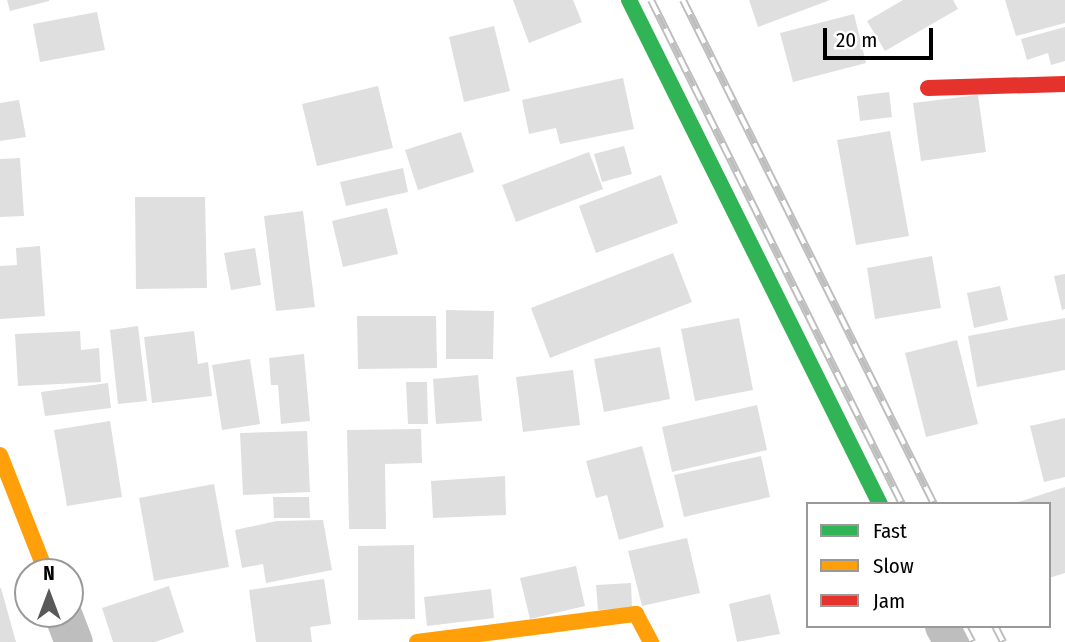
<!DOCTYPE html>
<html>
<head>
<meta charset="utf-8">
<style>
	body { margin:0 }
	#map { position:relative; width:1065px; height:642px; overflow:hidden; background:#fff; font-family:"Fira Sans Condensed",sans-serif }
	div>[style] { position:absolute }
	.building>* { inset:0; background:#dfdfdf }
	.street>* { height:38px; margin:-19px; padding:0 19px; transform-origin:19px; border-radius:19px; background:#bebebe }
	.fast>* { height:16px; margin:-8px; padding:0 8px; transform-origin:8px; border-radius:8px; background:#30b455 }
	.slow>* { height:16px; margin:-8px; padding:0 8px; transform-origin:8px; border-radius:8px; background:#ff9f0a }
	.jam>* { height:16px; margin:-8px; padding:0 8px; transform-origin:8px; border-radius:8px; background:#e5322d }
	.rail>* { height:8px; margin-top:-4px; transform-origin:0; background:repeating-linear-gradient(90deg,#fff 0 16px,#bebebe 0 32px); box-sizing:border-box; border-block:2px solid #bebebe }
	span { translate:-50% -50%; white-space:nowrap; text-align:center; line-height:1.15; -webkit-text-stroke:7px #fff; paint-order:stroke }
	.legend { position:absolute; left:806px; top:502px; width:245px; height:126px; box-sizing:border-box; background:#fff; border:2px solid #999; margin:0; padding:9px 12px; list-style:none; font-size:21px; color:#000 }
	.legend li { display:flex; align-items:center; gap:14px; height:35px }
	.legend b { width:35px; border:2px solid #999 }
	.north { position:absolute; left:14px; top:558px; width:70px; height:70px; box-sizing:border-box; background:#fff; border:2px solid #999; border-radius:50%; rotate:0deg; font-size:19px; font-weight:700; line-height:28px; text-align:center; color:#000 }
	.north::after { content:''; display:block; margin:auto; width:24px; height:32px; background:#595959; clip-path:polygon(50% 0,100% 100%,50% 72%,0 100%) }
	.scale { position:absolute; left:823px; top:28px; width:110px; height:32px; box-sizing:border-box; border:4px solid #000; border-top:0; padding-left:9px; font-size:21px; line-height:24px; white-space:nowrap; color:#000; -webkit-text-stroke:5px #fff; paint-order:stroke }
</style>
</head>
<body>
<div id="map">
	<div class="building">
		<i style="clip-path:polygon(7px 0,49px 0,49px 1px,10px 11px)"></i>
		<i style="clip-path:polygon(513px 0,573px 0,582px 22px,529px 43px)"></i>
		<i style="clip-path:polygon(749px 0,830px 0,758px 27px)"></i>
		<i style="clip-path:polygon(903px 0,953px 0,958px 9px,885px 51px,867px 21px)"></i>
		<i style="clip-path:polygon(1005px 0,1065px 0,1065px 23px,1016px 36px)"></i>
		<i style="clip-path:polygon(97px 12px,105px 50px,40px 62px,33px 24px)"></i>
		<i style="clip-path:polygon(854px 14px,866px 63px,793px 82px,780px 33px)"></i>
		<i style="clip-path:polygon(494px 26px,510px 91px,464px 102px,449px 37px)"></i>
		<i style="clip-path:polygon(1065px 27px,1065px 61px,1051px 65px,1048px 53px,1027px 60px,1021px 39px)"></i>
		<i style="clip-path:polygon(623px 78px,634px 129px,560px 144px,556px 128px,529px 134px,522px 100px)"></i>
		<i style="clip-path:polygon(378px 86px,393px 148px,317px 166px,302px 104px)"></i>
		<i style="clip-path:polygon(889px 92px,892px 117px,860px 121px,857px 96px)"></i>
		<i style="clip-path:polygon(978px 95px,986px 152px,921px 161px,913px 103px)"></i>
		<i style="clip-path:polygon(19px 100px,26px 137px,0 141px,0 103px)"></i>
		<i style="clip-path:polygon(890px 131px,909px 236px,856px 245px,837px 140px)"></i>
		<i style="clip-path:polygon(461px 132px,474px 172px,418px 190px,405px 150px)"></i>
		<i style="clip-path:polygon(624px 146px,632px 174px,602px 182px,594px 154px)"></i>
		<i style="clip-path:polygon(589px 152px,603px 189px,516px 222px,502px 185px)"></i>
		<i style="clip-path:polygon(20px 158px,24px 216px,0 217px,0 159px)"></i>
		<i style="clip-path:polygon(403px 168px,408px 192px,346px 206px,340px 182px)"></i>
		<i style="clip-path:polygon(661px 175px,678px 223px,596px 253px,579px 206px)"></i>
		<i style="clip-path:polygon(135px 197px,205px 197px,207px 288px,136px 289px)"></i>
		<i style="clip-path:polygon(387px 208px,398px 254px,343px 267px,332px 221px)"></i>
		<i style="clip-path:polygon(303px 211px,315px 307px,276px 311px,264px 216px)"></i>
		<i style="clip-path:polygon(40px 246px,45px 316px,0 319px,0 266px,17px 265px,16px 248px)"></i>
		<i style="clip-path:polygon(255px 248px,261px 285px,231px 290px,224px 253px)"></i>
		<i style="clip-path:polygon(673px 253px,692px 302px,550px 358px,531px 308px)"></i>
		<i style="clip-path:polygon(932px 256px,941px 308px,875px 319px,867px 268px)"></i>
		<i style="clip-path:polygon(1065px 274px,1065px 309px,1062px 310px,1054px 276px)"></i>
		<i style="clip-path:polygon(1000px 286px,1008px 320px,974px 328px,967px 293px)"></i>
		<i style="clip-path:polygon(446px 310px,494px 311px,493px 359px,446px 359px)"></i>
		<i style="clip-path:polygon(357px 316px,436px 316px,437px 368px,358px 369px)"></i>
		<i style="clip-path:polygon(739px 318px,753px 390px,695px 401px,681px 329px)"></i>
		<i style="clip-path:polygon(1065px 318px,1065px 370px,977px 387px,968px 336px)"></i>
		<i style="clip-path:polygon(138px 326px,147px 401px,118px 404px,110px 330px)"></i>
		<i style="clip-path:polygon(80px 331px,81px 350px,99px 348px,101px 382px,18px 386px,15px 334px)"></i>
		<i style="clip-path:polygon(194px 331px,198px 364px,208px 362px,212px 396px,152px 403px,144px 337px)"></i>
		<i style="clip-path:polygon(957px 340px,978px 424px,926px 437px,905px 353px)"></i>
		<i style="clip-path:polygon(660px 347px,670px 399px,604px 412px,594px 359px)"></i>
		<i style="clip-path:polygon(304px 354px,310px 421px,281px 424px,278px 385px,271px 385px,269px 358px)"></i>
		<i style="clip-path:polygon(250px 359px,260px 424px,222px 430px,212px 365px)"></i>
		<i style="clip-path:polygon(573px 370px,580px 425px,523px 432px,516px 377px)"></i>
		<i style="clip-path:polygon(478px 375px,482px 421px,436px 424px,433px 379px)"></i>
		<i style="clip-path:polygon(406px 382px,427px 382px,428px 424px,408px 424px)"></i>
		<i style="clip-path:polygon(108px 383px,111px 408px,45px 416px,41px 392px)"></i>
		<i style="clip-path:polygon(757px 405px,767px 450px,672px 472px,662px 427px)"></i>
		<i style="clip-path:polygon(1065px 418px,1065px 477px,1044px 482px,1030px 426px)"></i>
		<i style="clip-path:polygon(110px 421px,122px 497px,67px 506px,54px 430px)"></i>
		<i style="clip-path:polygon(421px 429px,422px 463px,385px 464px,386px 529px,349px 529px,347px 430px)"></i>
		<i style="clip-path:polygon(307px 431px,310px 492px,243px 495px,240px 433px)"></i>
		<i style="clip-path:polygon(642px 446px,664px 527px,619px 540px,607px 495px,596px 498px,586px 461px)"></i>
		<i style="clip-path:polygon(761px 456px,770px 497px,684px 517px,674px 475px)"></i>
		<i style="clip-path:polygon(505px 476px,506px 515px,433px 518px,431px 481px)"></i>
		<i style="clip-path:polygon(214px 484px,229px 567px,154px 581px,139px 498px)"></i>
		<i style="clip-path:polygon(1065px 487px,1065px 573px,1049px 578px,1049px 504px,1015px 503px)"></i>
		<i style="clip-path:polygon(273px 497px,309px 497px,310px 518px,274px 518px)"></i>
		<i style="clip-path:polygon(323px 520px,332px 570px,266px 583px,263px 564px,242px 568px,235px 530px,277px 521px)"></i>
		<i style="clip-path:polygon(687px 538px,700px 593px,642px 606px,628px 551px)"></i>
		<i style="clip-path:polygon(414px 545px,415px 619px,358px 620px,358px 546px)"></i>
		<i style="clip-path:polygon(576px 566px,585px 606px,530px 619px,520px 578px)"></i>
		<i style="clip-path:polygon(324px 579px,331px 624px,310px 627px,312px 642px,256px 642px,249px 590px)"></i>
		<i style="clip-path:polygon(631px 583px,632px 608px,598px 610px,596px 585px)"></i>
		<i style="clip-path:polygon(169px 586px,184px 632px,155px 642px,113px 642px,102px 608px)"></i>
		<i style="clip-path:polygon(0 588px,1px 588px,16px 642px,0 642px)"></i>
		<i style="clip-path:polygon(491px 589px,494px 618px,427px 626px,424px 597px)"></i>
		<i style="clip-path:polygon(770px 594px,780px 634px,737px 642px,729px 604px)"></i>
	</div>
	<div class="street">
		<i style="left:63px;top:614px;width:30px;rotate:69deg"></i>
		<i style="left:944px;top:626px;width:18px;rotate:61deg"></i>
	</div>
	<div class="fast">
		<i style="left:629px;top:0;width:563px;rotate:63.53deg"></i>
	</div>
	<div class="slow">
		<i style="left:0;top:455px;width:126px;rotate:68.5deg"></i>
		<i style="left:417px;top:642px;width:221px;rotate:-7.3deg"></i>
		<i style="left:636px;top:614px;width:32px;rotate:62deg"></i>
	</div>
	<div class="jam">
		<i style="left:928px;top:88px;width:137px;rotate:-1.7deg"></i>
	</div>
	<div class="rail">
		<i style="left:651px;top:0;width:563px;rotate:63.53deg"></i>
		<i style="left:683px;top:0;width:563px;rotate:63.53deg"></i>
		<i style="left:964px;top:626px;width:18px;rotate:63deg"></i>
		<i style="left:995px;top:626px;width:18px;rotate:63deg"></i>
	</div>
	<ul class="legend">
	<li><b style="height:9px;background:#30b455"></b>Fast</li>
	<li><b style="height:9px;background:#ff9f0a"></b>Slow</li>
	<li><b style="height:9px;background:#e5322d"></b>Jam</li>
	</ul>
	<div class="north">N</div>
	<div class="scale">20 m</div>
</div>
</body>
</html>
